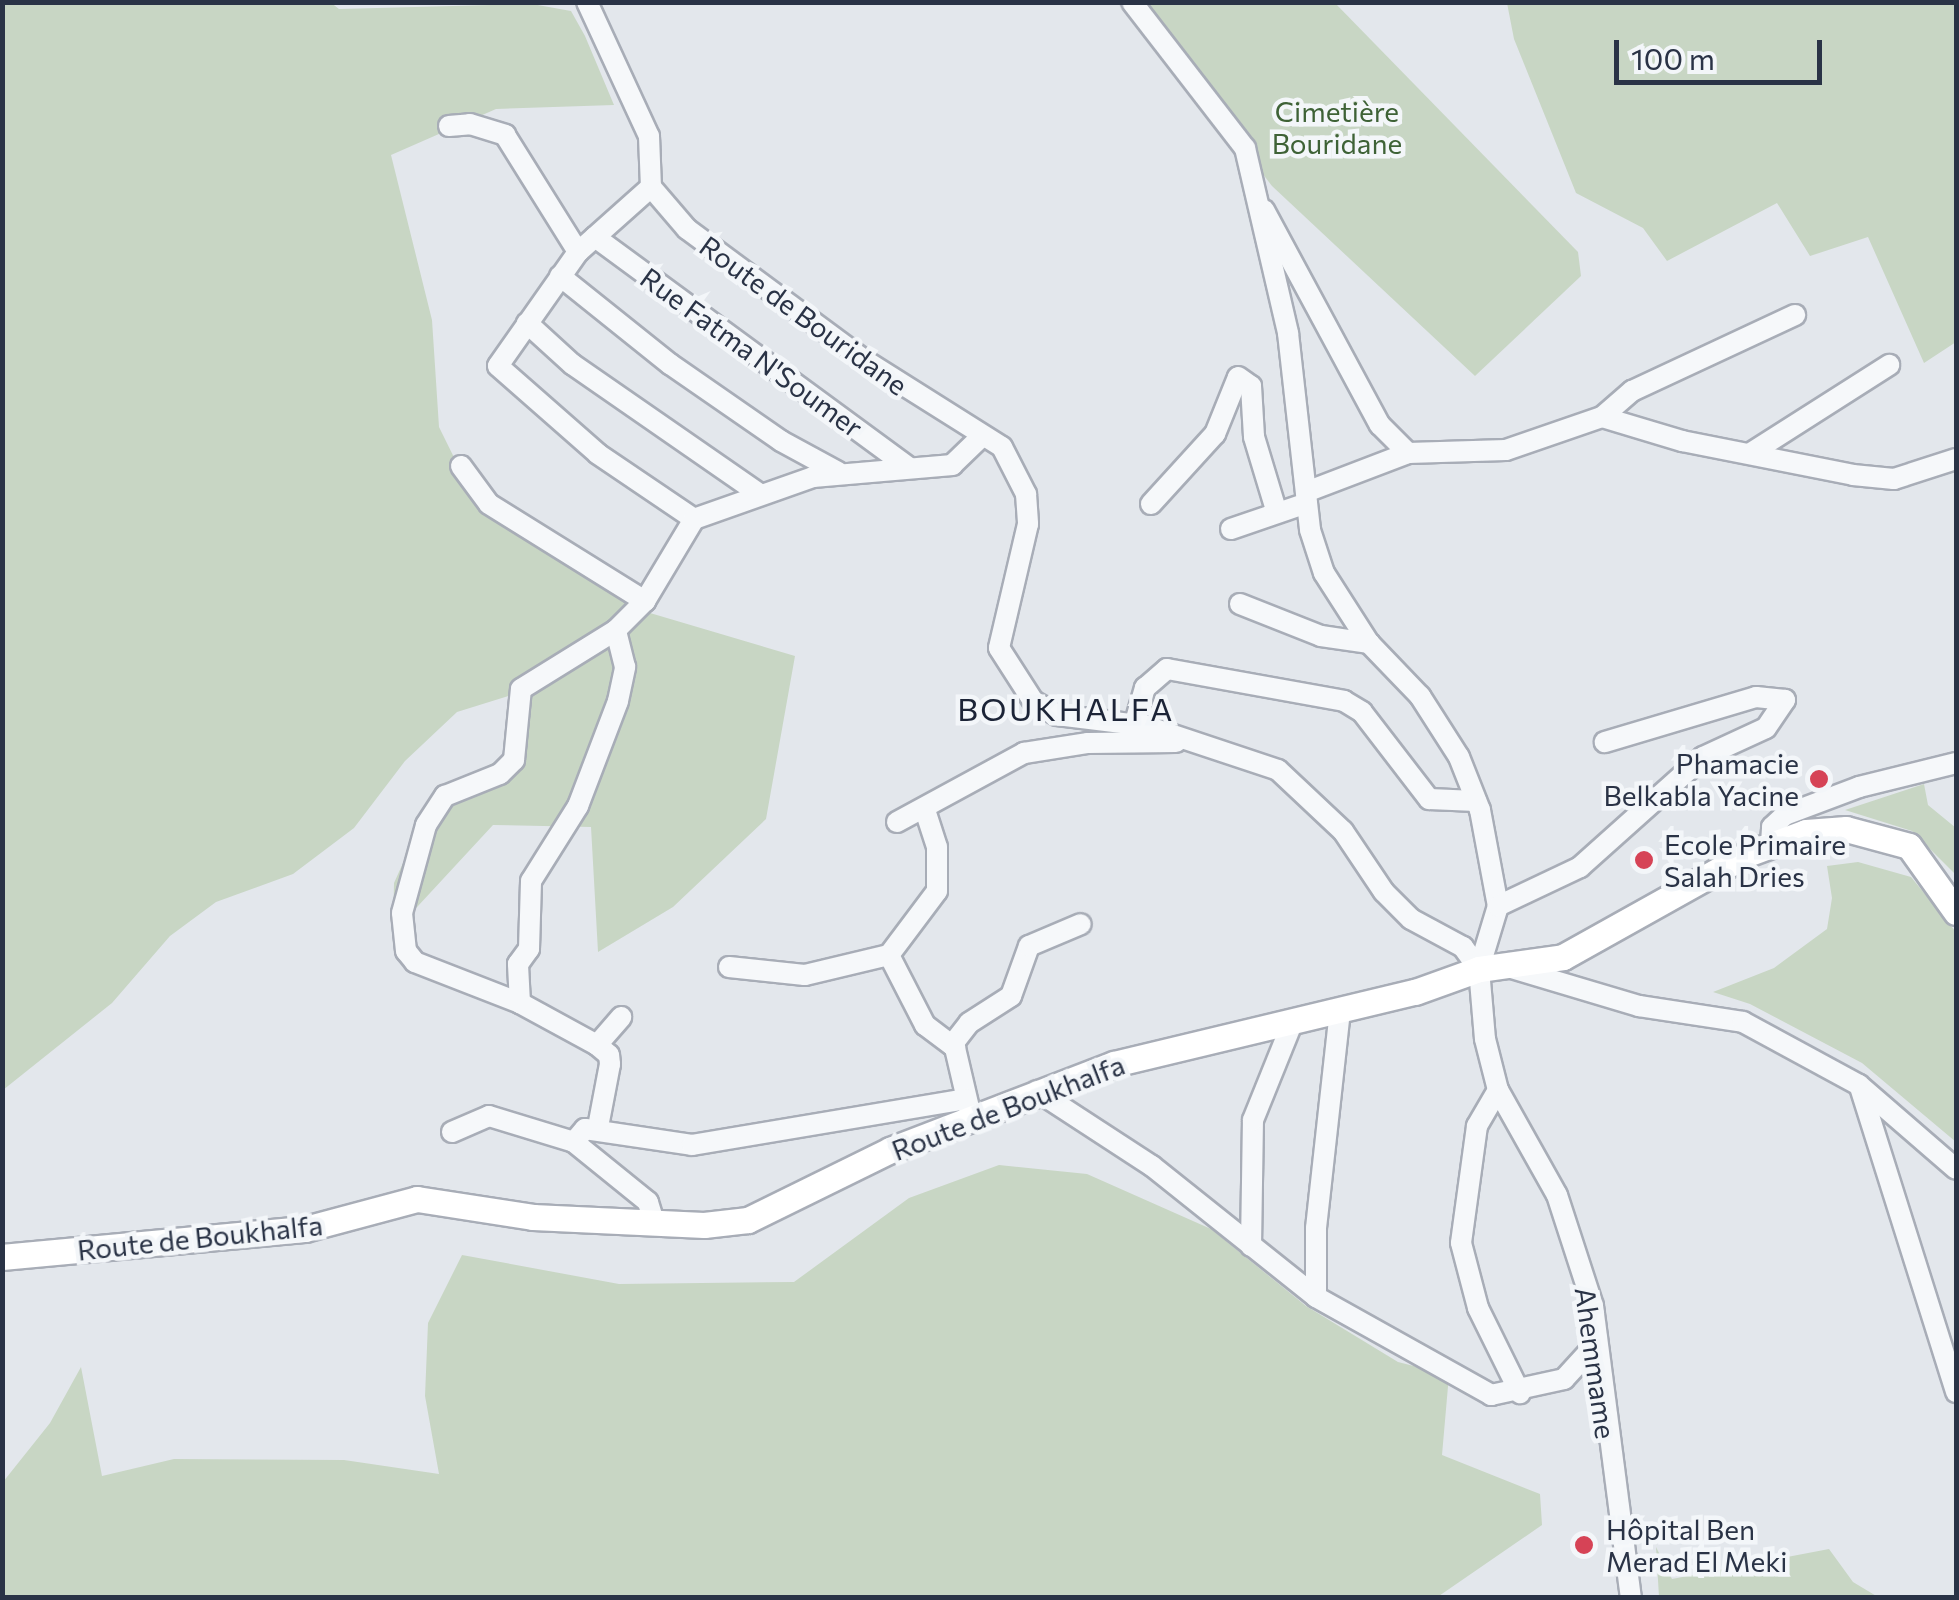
<!DOCTYPE html>
<html>
<head>
<meta charset="utf-8">
<style>
	body { margin:0 }
	#map { position:relative; width:1959px; height:1600px; overflow:hidden; background:#e3e7ec; font-family:Commissioner,sans-serif }
	div>[style] { position:absolute }
	.green>* { inset:0; background:#c8d6c4 }
	.roads { filter:drop-shadow(2px 0 #a8adb7) drop-shadow(-2px 0 #a8adb7) drop-shadow(0 2px #a8adb7) drop-shadow(0 -2px #a8adb7) }
	.minor>* { height:20px; margin:-10px; padding:0 10px; transform-origin:10px; border-radius:10px; background:#f6f8fa }
	.major>* { height:25px; margin:-12.5px; padding:0 12.5px; transform-origin:12.5px; border-radius:12.5px; background:#fff }
	.dots>* { width:28px; height:28px; translate:-50% -50%; box-sizing:border-box; border:5px solid #f3f6f9; border-radius:50% }
	span { translate:-50% -50%; white-space:nowrap; text-align:center; line-height:1.15; -webkit-text-stroke:9px #f3f6f9; paint-order:stroke }
	.park-label { font-size:28px; color:#3e6236 }
	.street-label { font-size:28px; color:#2a3346 }
	.poi-label { font-size:28px; color:#2a3346 }
	.right { translate:-100% -50%; text-align:right }
	.left { translate:0 -50%; text-align:left }
	.quarter-label { font-size:32px; color:#1c2437; letter-spacing:2.5px }
	.frame { position:absolute; inset:0; border:5px solid #2a3346; pointer-events:none }
	.scale { position:absolute; left:1614px; top:40px; width:208px; height:45px; box-sizing:border-box; border:5px solid #2a3346; border-top:0; padding-left:12px; font-size:30px; line-height:35px; white-space:nowrap; color:#2a3346; -webkit-text-stroke:8px #f3f6f9; paint-order:stroke }
</style>
</head>
<body>
<div id="map">
	<div class="green">
		<i style="clip-path:polygon(330px 2px,339px 9px,532px 4px,571px 11px,585px 36px,614px 105px,496px 109px,391px 155px,432px 320px,439px 427px,475px 500px,523px 534px,650px 613px,795px 656px,766px 819px,673px 907px,598px 952px,591px 827px,493px 825px,393px 933px,394px 883px,434px 794px,512px 753px,512px 695px,457px 712px,405px 761px,354px 828px,293px 874px,216px 902px,170px 936px,112px 1003px,3px 1090px,2px 3px)"></i>
		<i style="clip-path:polygon(1131px 3px,1335px 3px,1578px 252px,1581px 276px,1475px 376px,1272px 186px)"></i>
		<i style="clip-path:polygon(1507px 3px,1956px 3px,1956px 342px,1924px 363px,1868px 237px,1810px 256px,1777px 203px,1667px 261px,1643px 228px,1576px 193px,1514px 39px)"></i>
		<i style="clip-path:polygon(1924px 784px,1928px 805px,1956px 828px,1956px 875px,1912px 831px,1845px 810px)"></i>
		<i style="clip-path:polygon(1858px 862px,1911px 877px,1956px 932px,1956px 1142px,1862px 1063px,1750px 1004px,1713px 992px,1774px 968px,1827px 929px,1832px 898px,1827px 866px)"></i>
		<i style="clip-path:polygon(999px 1165px,1087px 1174px,1211px 1229px,1306px 1306px,1398px 1362px,1449px 1375px,1442px 1455px,1540px 1494px,1542px 1525px,1436px 1598px,3px 1598px,3px 1482px,50px 1423px,81px 1367px,102px 1476px,174px 1459px,344px 1460px,439px 1474px,425px 1396px,428px 1323px,462px 1255px,619px 1284px,794px 1282px,909px 1198px)"></i>
		<i style="clip-path:polygon(1656px 1547px,1672px 1579px,1829px 1549px,1853px 1582px,1878px 1597px,1659px 1597px)"></i>
	</div>
	<div class="roads">
		<div class="minor">
			<i style="left:587px;top:2px;width:148px;rotate:65.2deg"></i>
			<i style="left:649px;top:136px;width:51px;rotate:87.8deg"></i>
			<i style="left:651px;top:187px;width:55px;rotate:49.4deg"></i>
			<i style="left:687px;top:229px;width:220px;rotate:36.5deg"></i>
			<i style="left:864px;top:360px;width:163px;rotate:32.2deg"></i>
			<i style="left:1002px;top:447px;width:53px;rotate:62.9deg"></i>
			<i style="left:1026px;top:494px;width:30px;rotate:86deg"></i>
			<i style="left:1028px;top:524px;width:127px;rotate:103.2deg"></i>
			<i style="left:999px;top:648px;width:63px;rotate:57.3deg"></i>
			<i style="left:1033px;top:701px;width:28px;rotate:30deg"></i>
			<i style="left:1057px;top:715px;width:90px;rotate:7deg"></i>
			<i style="left:1146px;top:726px;width:139px;rotate:18.4deg"></i>
			<i style="left:1278px;top:770px;width:89px;rotate:43.2deg"></i>
			<i style="left:1343px;top:831px;width:73px;rotate:56.1deg"></i>
			<i style="left:1384px;top:892px;width:38px;rotate:45deg"></i>
			<i style="left:1411px;top:919px;width:59px;rotate:28.3deg"></i>
			<i style="left:1463px;top:947px;width:27px;rotate:54deg"></i>
			<i style="left:1132px;top:2px;width:185px;rotate:52.3deg"></i>
			<i style="left:1245px;top:148px;width:190px;rotate:76.9deg"></i>
			<i style="left:1288px;top:333px;width:198px;rotate:83.6deg"></i>
			<i style="left:1310px;top:530px;width:45px;rotate:72deg"></i>
			<i style="left:1324px;top:573px;width:83px;rotate:57.3deg"></i>
			<i style="left:1369px;top:643px;width:74px;rotate:46.1deg"></i>
			<i style="left:1420px;top:696px;width:72px;rotate:57.4deg"></i>
			<i style="left:1459px;top:757px;width:57px;rotate:68.4deg"></i>
			<i style="left:1480px;top:810px;width:98px;rotate:79.4deg"></i>
			<i style="left:1498px;top:906px;width:66px;rotate:106.8deg"></i>
			<i style="left:1479px;top:969px;width:70px;rotate:85.1deg"></i>
			<i style="left:1485px;top:1039px;width:53px;rotate:75.7deg"></i>
			<i style="left:1498px;top:1090px;width:120px;rotate:60.7deg"></i>
			<i style="left:1557px;top:1195px;width:117px;rotate:72deg"></i>
			<i style="left:1593px;top:1306px;width:294px;rotate:82.6deg"></i>
			<i style="left:449px;top:126px;width:21px;rotate:-5deg"></i>
			<i style="left:470px;top:124px;width:37px;rotate:17deg"></i>
			<i style="left:505px;top:135px;width:138px;rotate:58deg"></i>
			<i style="left:651px;top:187px;width:98px;rotate:138.3deg"></i>
			<i style="left:578px;top:252px;width:139px;rotate:125.1deg"></i>
			<i style="left:498px;top:366px;width:133px;rotate:41.3deg"></i>
			<i style="left:598px;top:454px;width:116px;rotate:34.1deg"></i>
			<i style="left:1264px;top:210px;width:244px;rotate:61.7deg"></i>
			<i style="left:1380px;top:425px;width:40px;rotate:45deg"></i>
			<i style="left:595px;top:237px;width:390px;rotate:36.3deg"></i>
			<i style="left:560px;top:276px;width:141px;rotate:38.7deg"></i>
			<i style="left:670px;top:364px;width:135px;rotate:34.7deg"></i>
			<i style="left:781px;top:441px;width:65px;rotate:28.5deg"></i>
			<i style="left:527px;top:323px;width:61px;rotate:42.3deg"></i>
			<i style="left:572px;top:364px;width:226px;rotate:34.7deg"></i>
			<i style="left:1602px;top:417px;width:40px;rotate:-41deg"></i>
			<i style="left:1632px;top:391px;width:180px;rotate:-25deg"></i>
			<i style="left:1751px;top:453px;width:164px;rotate:-32.5deg"></i>
			<i style="left:461px;top:466px;width:47px;rotate:53.6deg"></i>
			<i style="left:489px;top:504px;width:184px;rotate:31.9deg"></i>
			<i style="left:645px;top:601px;width:96px;rotate:-59.1deg"></i>
			<i style="left:694px;top:519px;width:126px;rotate:-19.4deg"></i>
			<i style="left:813px;top:477px;width:140px;rotate:-4.9deg"></i>
			<i style="left:952px;top:465px;width:40px;rotate:-44deg"></i>
			<i style="left:1306px;top:492px;width:109px;rotate:-20.9deg"></i>
			<i style="left:1408px;top:453px;width:98px;rotate:-1.8deg"></i>
			<i style="left:1506px;top:450px;width:102px;rotate:-19deg"></i>
			<i style="left:1602px;top:417px;width:84px;rotate:16.7deg"></i>
			<i style="left:1682px;top:441px;width:174px;rotate:11.2deg"></i>
			<i style="left:1853px;top:475px;width:41px;rotate:5.6deg"></i>
			<i style="left:1894px;top:479px;width:65px;rotate:-17.9deg"></i>
			<i style="left:1151px;top:504px;width:95px;rotate:-47.6deg"></i>
			<i style="left:1215px;top:434px;width:61px;rotate:-68deg"></i>
			<i style="left:1238px;top:377px;width:16px;rotate:35deg"></i>
			<i style="left:1251px;top:386px;width:51px;rotate:86.6deg"></i>
			<i style="left:1254px;top:437px;width:79px;rotate:73.2deg"></i>
			<i style="left:1231px;top:529px;width:80px;rotate:-18.9deg"></i>
			<i style="left:1240px;top:604px;width:87px;rotate:21.6deg"></i>
			<i style="left:1321px;top:636px;width:49px;rotate:8.3deg"></i>
			<i style="left:1134px;top:726px;width:40px;rotate:-74deg"></i>
			<i style="left:1145px;top:688px;width:29px;rotate:-41deg"></i>
			<i style="left:1167px;top:669px;width:180px;rotate:10.2deg"></i>
			<i style="left:1344px;top:701px;width:21px;rotate:31deg"></i>
			<i style="left:1362px;top:712px;width:110px;rotate:52.4deg"></i>
			<i style="left:1429px;top:799px;width:47px;rotate:2.4deg"></i>
			<i style="left:897px;top:822px;width:145px;rotate:-28.5deg"></i>
			<i style="left:1024px;top:753px;width:65px;rotate:-8.9deg"></i>
			<i style="left:1088px;top:743px;width:88px;rotate:-0.7deg"></i>
			<i style="left:1771px;top:843px;width:16px;rotate:-86deg"></i>
			<i style="left:1772px;top:827px;width:18px;rotate:-43deg"></i>
			<i style="left:1785px;top:815px;width:79px;rotate:-20.7deg"></i>
			<i style="left:1859px;top:787px;width:100px;rotate:-13.9deg"></i>
			<i style="left:1498px;top:906px;width:91px;rotate:-25.4deg"></i>
			<i style="left:1580px;top:867px;width:165px;rotate:-41.8deg"></i>
			<i style="left:1703px;top:757px;width:69px;rotate:-24.7deg"></i>
			<i style="left:1766px;top:728px;width:34px;rotate:-56deg"></i>
			<i style="left:1785px;top:700px;width:29px;rotate:-174deg"></i>
			<i style="left:1756px;top:697px;width:158px;rotate:163.4deg"></i>
			<i style="left:889px;top:955px;width:79px;rotate:62.8deg"></i>
			<i style="left:925px;top:1025px;width:38px;rotate:37deg"></i>
			<i style="left:955px;top:1048px;width:66px;rotate:76.8deg"></i>
			<i style="left:729px;top:967px;width:76px;rotate:6deg"></i>
			<i style="left:805px;top:975px;width:86px;rotate:-13.4deg"></i>
			<i style="left:889px;top:955px;width:80px;rotate:-53.1deg"></i>
			<i style="left:937px;top:891px;width:44px;rotate:-90deg"></i>
			<i style="left:937px;top:847px;width:40px;rotate:-108deg"></i>
			<i style="left:1508px;top:967px;width:137px;rotate:16.6deg"></i>
			<i style="left:1639px;top:1006px;width:105px;rotate:8.7deg"></i>
			<i style="left:1743px;top:1022px;width:132px;rotate:28.5deg"></i>
			<i style="left:1859px;top:1085px;width:128px;rotate:40.9deg"></i>
			<i style="left:520px;top:1003px;width:39px;rotate:-93deg"></i>
			<i style="left:518px;top:964px;width:19px;rotate:-54deg"></i>
			<i style="left:529px;top:949px;width:68px;rotate:-88.3deg"></i>
			<i style="left:531px;top:881px;width:89px;rotate:-57.9deg"></i>
			<i style="left:578px;top:806px;width:112px;rotate:-69.1deg"></i>
			<i style="left:618px;top:701px;width:35px;rotate:-78deg"></i>
			<i style="left:625px;top:667px;width:38px;rotate:-104deg"></i>
			<i style="left:597px;top:1045px;width:88px;rotate:-151.4deg"></i>
			<i style="left:520px;top:1003px;width:113px;rotate:-158.7deg"></i>
			<i style="left:415px;top:962px;width:14px;rotate:-129deg"></i>
			<i style="left:406px;top:951px;width:38px;rotate:-96deg"></i>
			<i style="left:402px;top:913px;width:91px;rotate:-74.7deg"></i>
			<i style="left:426px;top:825px;width:35px;rotate:-57deg"></i>
			<i style="left:445px;top:796px;width:59px;rotate:-21.8deg"></i>
			<i style="left:500px;top:774px;width:20px;rotate:-45deg"></i>
			<i style="left:514px;top:760px;width:71px;rotate:-84.4deg"></i>
			<i style="left:521px;top:689px;width:112px;rotate:-31.8deg"></i>
			<i style="left:616px;top:630px;width:41px;rotate:-45deg"></i>
			<i style="left:952px;top:1045px;width:28px;rotate:-52deg"></i>
			<i style="left:969px;top:1023px;width:50px;rotate:-32.7deg"></i>
			<i style="left:1011px;top:996px;width:53px;rotate:-70.2deg"></i>
			<i style="left:1029px;top:946px;width:56px;rotate:-22.9deg"></i>
			<i style="left:1860px;top:1087px;width:320px;rotate:72.5deg"></i>
			<i style="left:1498px;top:1090px;width:42px;rotate:120.3deg"></i>
			<i style="left:1477px;top:1126px;width:118px;rotate:97.8deg"></i>
			<i style="left:1461px;top:1243px;width:67px;rotate:75.3deg"></i>
			<i style="left:1478px;top:1308px;width:95px;rotate:63.7deg"></i>
			<i style="left:1037px;top:1091px;width:137px;rotate:33.1deg"></i>
			<i style="left:1152px;top:1166px;width:210px;rotate:38.6deg"></i>
			<i style="left:1316px;top:1297px;width:201px;rotate:29.2deg"></i>
			<i style="left:1491px;top:1395px;width:75px;rotate:-12.4deg"></i>
			<i style="left:1564px;top:1379px;width:49px;rotate:-47.5deg"></i>
			<i style="left:598px;top:1127px;width:64px;rotate:-79.2deg"></i>
			<i style="left:610px;top:1064px;width:9px;rotate:-96deg"></i>
			<i style="left:609px;top:1055px;width:16px;rotate:-140deg"></i>
			<i style="left:597px;top:1045px;width:37px;rotate:-49deg"></i>
			<i style="left:452px;top:1132px;width:40px;rotate:-23.4deg"></i>
			<i style="left:489px;top:1116px;width:89px;rotate:17deg"></i>
			<i style="left:654px;top:1222px;width:21px;rotate:-107deg"></i>
			<i style="left:648px;top:1202px;width:95px;rotate:-141deg"></i>
			<i style="left:574px;top:1142px;width:17px;rotate:-50deg"></i>
			<i style="left:585px;top:1129px;width:108px;rotate:8.5deg"></i>
			<i style="left:692px;top:1145px;width:278px;rotate:-9.5deg"></i>
			<i style="left:1251px;top:1246px;width:126px;rotate:-89.1deg"></i>
			<i style="left:1253px;top:1120px;width:107px;rotate:-68deg"></i>
			<i style="left:1316px;top:1297px;width:69px;rotate:-90deg"></i>
			<i style="left:1316px;top:1228px;width:220px;rotate:-83.7deg"></i>
		</div>
		<div class="major">
			<i style="left:2px;top:1257px;width:304px;rotate:-5.3deg"></i>
			<i style="left:305px;top:1229px;width:116px;rotate:-15deg"></i>
			<i style="left:417px;top:1199px;width:117px;rotate:8.8deg"></i>
			<i style="left:533px;top:1217px;width:171px;rotate:2.7deg"></i>
			<i style="left:704px;top:1225px;width:44px;rotate:-6.5deg"></i>
			<i style="left:748px;top:1220px;width:158px;rotate:-26.2deg"></i>
			<i style="left:890px;top:1150px;width:240px;rotate:-21deg"></i>
			<i style="left:1114px;top:1064px;width:309px;rotate:-13.5deg"></i>
			<i style="left:1415px;top:992px;width:68px;rotate:-19.8deg"></i>
			<i style="left:1479px;top:969px;width:85px;rotate:-8.1deg"></i>
			<i style="left:1563px;top:957px;width:211px;rotate:-29.2deg"></i>
			<i style="left:1747px;top:854px;width:63px;rotate:-20.4deg"></i>
			<i style="left:1806px;top:832px;width:40px;rotate:-4.3deg"></i>
			<i style="left:1846px;top:829px;width:65px;rotate:15.1deg"></i>
			<i style="left:1909px;top:846px;width:81px;rotate:54.5deg"></i>
		</div>
	</div>
	<div class="dots">
		<i style="left:1819px;top:779px;background:#d64356"></i>
		<i style="left:1644px;top:860px;background:#d64356"></i>
		<i style="left:1584px;top:1545px;background:#d64356"></i>
	</div>
	<div class="park-label">
		<span style="left:1337px;top:127px">Cimetière<br>Bouridane</span>
	</div>
	<div class="street-label">
		<span style="left:804px;top:315px;rotate:36deg">Route de Bouridane</span>
		<span style="left:752px;top:352px;rotate:36deg">Rue Fatma N'Soumer</span>
		<span style="left:1008px;top:1107px;rotate:-21deg">Route de Boukhalfa</span>
		<span style="left:200px;top:1237px;rotate:-6deg">Route de Boukhalfa</span>
		<span style="left:1596px;top:1363px;rotate:82deg">Ahemmame</span>
	</div>
	<div class="poi-label">
		<span class="right" style="left:1799px;top:779px">Phamacie<br>Belkabla Yacine</span>
		<span class="left" style="left:1664px;top:860px">Ecole Primaire<br>Salah Dries</span>
		<span class="left" style="left:1606px;top:1545px">Hôpital Ben<br>Merad El Meki</span>
	</div>
	<div class="quarter-label">
		<span style="left:1066px;top:708px">BOUKHALFA</span>
	</div>
	<div class="frame"></div>
	<div class="scale">100 m</div>
</div>
</body>
</html>
